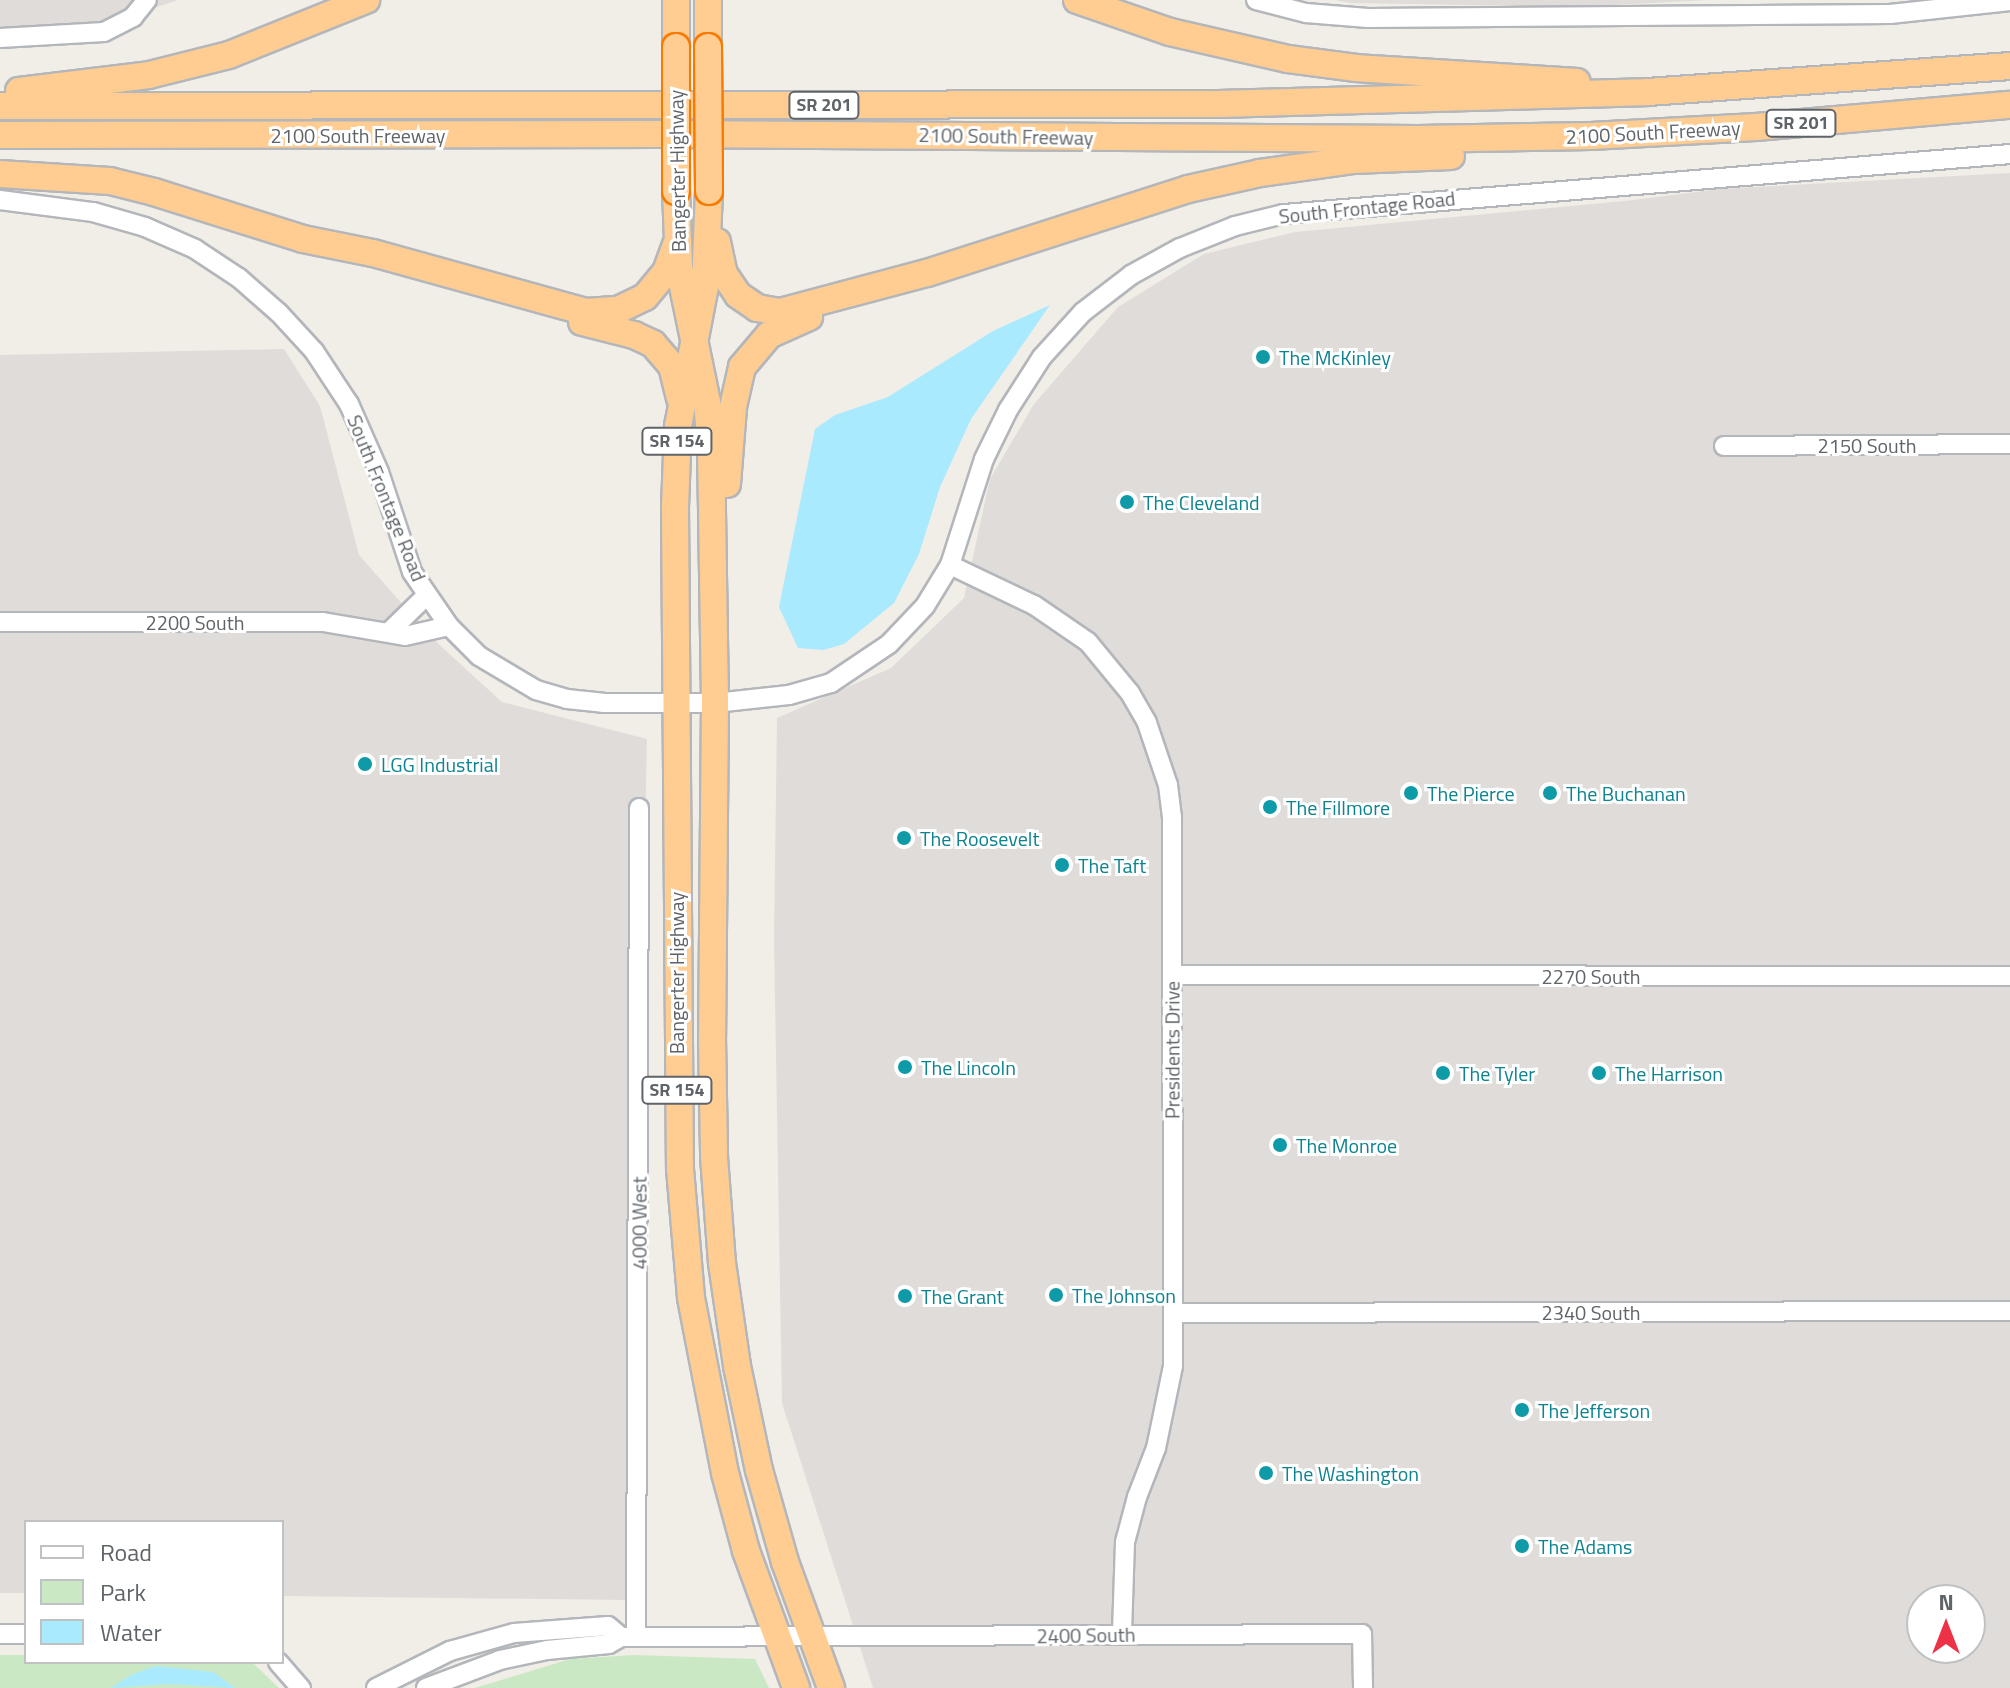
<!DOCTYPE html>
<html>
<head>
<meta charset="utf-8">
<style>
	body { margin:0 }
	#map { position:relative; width:2010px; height:1688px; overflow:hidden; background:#f1ede7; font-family:"Titillium Web",sans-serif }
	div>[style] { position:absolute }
	.industrial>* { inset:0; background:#e0dcd9 }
	.green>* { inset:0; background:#cbe8c4 }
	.water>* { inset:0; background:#a9eaff }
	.roads { filter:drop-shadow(2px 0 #b3b6ba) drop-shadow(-2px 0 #b3b6ba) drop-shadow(0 2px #b3b6ba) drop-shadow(0 -2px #b3b6ba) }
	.minor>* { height:18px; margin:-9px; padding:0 9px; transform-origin:9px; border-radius:9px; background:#fff }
	.highway>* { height:26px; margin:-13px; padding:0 13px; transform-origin:13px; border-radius:13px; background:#ffcd91 }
	.bridges { filter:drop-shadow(2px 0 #f87a00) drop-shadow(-2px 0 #f87a00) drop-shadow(0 2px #f87a00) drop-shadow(0 -2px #f87a00) }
	.highway-bridge>* { height:26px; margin:-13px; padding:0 13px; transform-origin:13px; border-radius:13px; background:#ffcd91 }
	.dots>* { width:22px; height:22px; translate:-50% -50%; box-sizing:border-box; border:4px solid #fff; border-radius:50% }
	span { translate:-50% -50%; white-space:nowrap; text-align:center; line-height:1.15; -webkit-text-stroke:6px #fff; paint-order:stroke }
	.shield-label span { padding:2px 6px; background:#fff; border:2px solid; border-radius:6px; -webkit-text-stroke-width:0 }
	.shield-label { font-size:18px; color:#5f6468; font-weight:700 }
	.street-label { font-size:20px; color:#5f6468 }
	.culture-label { font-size:20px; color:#0d838f }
	.left { translate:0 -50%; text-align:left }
	.legend { position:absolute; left:24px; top:1520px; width:260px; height:144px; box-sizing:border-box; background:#fff; border:2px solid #bfc1c3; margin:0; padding:10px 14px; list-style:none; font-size:24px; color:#5f6468 }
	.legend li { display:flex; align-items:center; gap:16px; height:40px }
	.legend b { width:40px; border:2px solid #bfc1c3 }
	.north { position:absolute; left:1906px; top:1584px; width:80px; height:80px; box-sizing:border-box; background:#fff; border:2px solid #bfc1c3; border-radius:50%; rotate:0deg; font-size:22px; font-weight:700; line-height:32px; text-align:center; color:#5f6468 }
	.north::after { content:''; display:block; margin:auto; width:28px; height:36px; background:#ed3248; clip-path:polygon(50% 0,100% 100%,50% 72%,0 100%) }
</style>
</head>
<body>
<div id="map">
	<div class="industrial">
		<i style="clip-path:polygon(0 0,178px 0,98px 26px,0 30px)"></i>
		<i style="clip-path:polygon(1335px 0,1707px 0,1578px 7px,1350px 3px)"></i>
		<i style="clip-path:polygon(evenodd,2010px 173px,2010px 1688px,873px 1688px,782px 1403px,774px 940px,777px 718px,891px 668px,964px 598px,990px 479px,1034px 404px,1118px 307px,1204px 254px,1295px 232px,1634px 200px,1719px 189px,2010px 173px,1922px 1600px,1970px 1600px,1970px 1648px,1922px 1648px,1922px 1600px)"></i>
		<i style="clip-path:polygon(284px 349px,320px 406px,359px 555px,433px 639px,502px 702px,647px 739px,629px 1600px,282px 1596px,282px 1522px,26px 1522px,26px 1593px,0 1593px,0 355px)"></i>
	</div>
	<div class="green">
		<i style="clip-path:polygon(0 1655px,26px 1655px,26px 1662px,252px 1662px,279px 1688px,0 1688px)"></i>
		<i style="clip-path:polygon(634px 1655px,755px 1659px,769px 1688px,475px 1688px,570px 1659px)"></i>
	</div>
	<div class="water">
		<i style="clip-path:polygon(1050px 305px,971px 419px,940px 487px,919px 554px,894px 603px,844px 644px,823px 650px,798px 648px,779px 607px,815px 429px,835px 415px,888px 397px,993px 331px)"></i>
		<i style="clip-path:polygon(156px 1666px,213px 1672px,235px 1688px,169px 1684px,111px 1688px,133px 1674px)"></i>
	</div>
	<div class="roads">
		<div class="minor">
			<i style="left:1256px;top:0;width:52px;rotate:14.6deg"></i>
			<i style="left:1306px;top:13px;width:62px;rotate:4.6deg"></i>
			<i style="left:1368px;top:18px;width:522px;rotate:-0.44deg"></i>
			<i style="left:1890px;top:14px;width:121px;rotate:-6.2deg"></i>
			<i style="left:0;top:38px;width:104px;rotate:-3.3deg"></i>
			<i style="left:104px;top:32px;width:33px;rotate:-27deg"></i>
			<i style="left:133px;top:17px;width:22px;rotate:-51deg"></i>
			<i style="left:0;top:200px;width:94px;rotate:7.4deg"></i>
			<i style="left:93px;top:212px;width:54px;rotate:16.1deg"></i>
			<i style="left:145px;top:227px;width:55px;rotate:23.7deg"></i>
			<i style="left:195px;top:249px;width:53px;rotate:33.4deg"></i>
			<i style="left:239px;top:278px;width:53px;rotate:41.2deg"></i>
			<i style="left:279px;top:313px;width:52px;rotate:47.4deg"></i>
			<i style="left:314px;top:351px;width:64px;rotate:56.6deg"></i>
			<i style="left:349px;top:404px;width:74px;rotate:66.2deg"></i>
			<i style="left:379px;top:472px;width:105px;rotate:71.7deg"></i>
			<i style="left:412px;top:572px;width:65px;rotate:55.6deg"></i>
			<i style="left:449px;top:626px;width:42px;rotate:45deg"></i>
			<i style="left:479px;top:656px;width:66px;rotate:30.8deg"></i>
			<i style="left:536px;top:690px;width:32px;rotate:16deg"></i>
			<i style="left:567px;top:699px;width:36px;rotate:6deg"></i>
			<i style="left:603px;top:703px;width:112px"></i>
			<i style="left:715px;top:703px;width:74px;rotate:-6.2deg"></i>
			<i style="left:789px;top:695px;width:44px;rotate:-15.9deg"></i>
			<i style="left:831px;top:683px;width:70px;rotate:-33.9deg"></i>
			<i style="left:889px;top:644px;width:52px;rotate:-46.5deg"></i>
			<i style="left:925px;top:606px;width:48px;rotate:-58.6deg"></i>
			<i style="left:950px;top:565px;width:111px;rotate:-72.2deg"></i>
			<i style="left:984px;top:459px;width:55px;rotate:-63.9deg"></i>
			<i style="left:1008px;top:410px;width:63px;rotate:-57.3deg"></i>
			<i style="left:1042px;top:357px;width:61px;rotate:-47.7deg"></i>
			<i style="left:1083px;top:312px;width:61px;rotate:-37.6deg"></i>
			<i style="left:1131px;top:275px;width:56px;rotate:-28.9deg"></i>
			<i style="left:1180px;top:248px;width:59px;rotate:-21.8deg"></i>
			<i style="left:1235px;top:226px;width:50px;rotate:-13.8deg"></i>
			<i style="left:1284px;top:214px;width:728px;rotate:-4.72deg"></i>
			<i style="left:1724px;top:446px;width:286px;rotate:-0.4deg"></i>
			<i style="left:950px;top:565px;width:93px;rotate:25.5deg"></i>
			<i style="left:1034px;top:605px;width:65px;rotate:34.4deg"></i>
			<i style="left:1088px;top:642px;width:66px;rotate:50.5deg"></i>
			<i style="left:1130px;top:693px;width:34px;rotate:60deg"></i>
			<i style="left:1147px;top:723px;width:65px;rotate:71.3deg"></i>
			<i style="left:1168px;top:785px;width:32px;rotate:83deg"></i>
			<i style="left:1172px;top:817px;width:549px;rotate:89.9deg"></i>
			<i style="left:1173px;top:1366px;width:84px;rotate:101.7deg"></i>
			<i style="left:1156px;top:1448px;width:53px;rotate:111.2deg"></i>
			<i style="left:1137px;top:1497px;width:47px;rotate:104.9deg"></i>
			<i style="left:1125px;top:1542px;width:92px;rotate:91.9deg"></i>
			<i style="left:0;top:622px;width:323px"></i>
			<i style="left:323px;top:622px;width:83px;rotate:9.7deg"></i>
			<i style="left:405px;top:636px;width:45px;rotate:-12.8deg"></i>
			<i style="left:389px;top:632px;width:52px;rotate:-44.2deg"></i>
			<i style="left:1172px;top:975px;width:838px;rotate:0.07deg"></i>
			<i style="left:1173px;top:1313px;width:837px;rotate:-0.14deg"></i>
			<i style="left:0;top:1634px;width:26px"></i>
			<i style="left:636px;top:1637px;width:829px;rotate:-89.79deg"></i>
			<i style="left:278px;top:1662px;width:35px;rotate:49deg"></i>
			<i style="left:376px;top:1688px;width:83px;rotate:-26.6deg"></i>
			<i style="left:450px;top:1651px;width:66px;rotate:-15.7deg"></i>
			<i style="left:514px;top:1633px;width:94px;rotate:-4.3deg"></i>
			<i style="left:608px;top:1626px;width:17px;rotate:40deg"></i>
			<i style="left:426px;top:1688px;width:79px;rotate:-20.7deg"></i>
			<i style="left:500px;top:1660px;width:48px;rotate:-12deg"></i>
			<i style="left:547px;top:1650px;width:62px;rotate:-5.5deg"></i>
			<i style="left:609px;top:1644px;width:14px;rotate:-30deg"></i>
			<i style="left:621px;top:1637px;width:741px;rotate:-0.23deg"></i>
			<i style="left:1362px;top:1634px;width:54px;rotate:88.9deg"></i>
		</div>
		<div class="highway">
			<i style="left:676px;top:0;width:47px;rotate:90deg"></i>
			<i style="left:708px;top:0;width:47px;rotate:90deg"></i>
			<i style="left:1077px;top:0;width:98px;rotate:19deg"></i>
			<i style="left:1170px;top:32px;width:121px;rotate:12.9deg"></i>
			<i style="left:1288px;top:59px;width:69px;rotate:7.5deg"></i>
			<i style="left:1356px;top:68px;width:221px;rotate:3.6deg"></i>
			<i style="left:19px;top:91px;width:131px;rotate:-7deg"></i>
			<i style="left:149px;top:75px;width:82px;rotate:-14deg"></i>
			<i style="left:229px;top:55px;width:148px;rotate:-21.9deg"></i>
			<i style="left:0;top:106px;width:1222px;rotate:-0.09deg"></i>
			<i style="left:1222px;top:104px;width:426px;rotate:-1.6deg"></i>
			<i style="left:1648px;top:92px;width:363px;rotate:-4.1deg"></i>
			<i style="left:0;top:135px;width:662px;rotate:-0.09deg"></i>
			<i style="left:662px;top:134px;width:756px;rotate:0.38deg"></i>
			<i style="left:1418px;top:139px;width:173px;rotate:-1deg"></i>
			<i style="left:1591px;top:136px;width:165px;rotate:-3.1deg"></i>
			<i style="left:1756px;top:127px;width:255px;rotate:-5deg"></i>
			<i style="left:0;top:174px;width:110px;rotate:3.6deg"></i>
			<i style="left:110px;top:181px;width:45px;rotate:14deg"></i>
			<i style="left:154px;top:192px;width:156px;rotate:17.5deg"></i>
			<i style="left:303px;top:239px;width:71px;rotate:11.3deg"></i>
			<i style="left:373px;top:253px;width:221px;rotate:15.5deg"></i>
			<i style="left:586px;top:312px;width:32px;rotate:-4deg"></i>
			<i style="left:618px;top:310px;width:30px;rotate:-26deg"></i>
			<i style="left:645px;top:297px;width:33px;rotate:-50deg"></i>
			<i style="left:666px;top:272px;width:29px;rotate:-70deg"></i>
			<i style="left:676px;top:191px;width:76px;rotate:87.7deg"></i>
			<i style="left:679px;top:267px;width:138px;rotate:78.3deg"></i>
			<i style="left:707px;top:402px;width:45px;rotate:84.9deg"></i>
			<i style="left:711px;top:447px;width:256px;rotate:89.1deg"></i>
			<i style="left:715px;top:703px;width:335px;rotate:90.5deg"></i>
			<i style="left:712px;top:1038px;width:119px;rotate:89deg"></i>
			<i style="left:714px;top:1157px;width:106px;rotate:85.7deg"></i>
			<i style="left:722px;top:1263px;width:104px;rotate:81.7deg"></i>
			<i style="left:737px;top:1366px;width:106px;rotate:78.1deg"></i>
			<i style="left:759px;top:1470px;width:96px;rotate:74.2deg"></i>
			<i style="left:785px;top:1562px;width:134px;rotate:69.9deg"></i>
			<i style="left:709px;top:191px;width:95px;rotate:92.4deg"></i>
			<i style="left:705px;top:286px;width:143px;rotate:100.9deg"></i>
			<i style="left:678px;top:426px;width:80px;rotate:92.1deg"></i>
			<i style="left:675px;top:506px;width:663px;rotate:89.57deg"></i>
			<i style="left:680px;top:1169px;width:129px;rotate:85.1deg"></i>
			<i style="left:691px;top:1298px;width:178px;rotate:79deg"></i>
			<i style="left:725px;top:1473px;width:81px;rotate:74.9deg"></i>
			<i style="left:746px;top:1551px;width:146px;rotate:69.9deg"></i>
			<i style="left:717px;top:242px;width:33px;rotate:78deg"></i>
			<i style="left:724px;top:274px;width:25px;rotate:56deg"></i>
			<i style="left:738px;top:295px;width:23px;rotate:34deg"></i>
			<i style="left:757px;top:308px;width:23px;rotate:10deg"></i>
			<i style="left:780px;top:312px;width:152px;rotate:-14.9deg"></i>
			<i style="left:927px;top:273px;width:274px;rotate:-17.8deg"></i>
			<i style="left:1188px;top:189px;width:74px;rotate:-12.5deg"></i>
			<i style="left:1260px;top:173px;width:95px;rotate:-7.9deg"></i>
			<i style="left:1354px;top:160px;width:97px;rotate:-2.4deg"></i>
			<i style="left:582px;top:322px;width:54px;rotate:14deg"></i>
			<i style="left:634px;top:335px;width:21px;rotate:25deg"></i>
			<i style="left:653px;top:344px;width:29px;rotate:49deg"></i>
			<i style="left:672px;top:366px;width:33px;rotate:76deg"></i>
			<i style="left:727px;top:484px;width:77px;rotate:-85.5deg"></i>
			<i style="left:733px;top:407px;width:41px;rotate:-77.3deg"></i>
			<i style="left:742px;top:367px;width:42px;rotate:-49.8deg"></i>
			<i style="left:769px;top:335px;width:44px;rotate:-24.2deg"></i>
		</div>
	</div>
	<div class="bridges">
		<div class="highway-bridge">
			<i style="left:676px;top:47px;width:144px;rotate:90deg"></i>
			<i style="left:708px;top:47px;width:144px;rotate:89.6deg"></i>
		</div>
	</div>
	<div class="dots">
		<i style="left:1263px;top:357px;background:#0f9aa8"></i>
		<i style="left:1127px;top:502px;background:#0f9aa8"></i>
		<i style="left:365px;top:764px;background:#0f9aa8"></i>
		<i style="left:1411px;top:793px;background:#0f9aa8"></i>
		<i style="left:1550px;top:793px;background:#0f9aa8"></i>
		<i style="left:1270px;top:807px;background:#0f9aa8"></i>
		<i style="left:904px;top:838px;background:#0f9aa8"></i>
		<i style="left:1062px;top:865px;background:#0f9aa8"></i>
		<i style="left:905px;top:1067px;background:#0f9aa8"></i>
		<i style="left:1443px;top:1073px;background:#0f9aa8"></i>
		<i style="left:1599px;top:1073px;background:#0f9aa8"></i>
		<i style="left:1280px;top:1145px;background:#0f9aa8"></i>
		<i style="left:1056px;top:1295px;background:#0f9aa8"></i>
		<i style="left:905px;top:1296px;background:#0f9aa8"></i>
		<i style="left:1522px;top:1410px;background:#0f9aa8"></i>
		<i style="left:1266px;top:1473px;background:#0f9aa8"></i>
		<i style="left:1522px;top:1546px;background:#0f9aa8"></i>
	</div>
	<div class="shield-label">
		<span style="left:824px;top:105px">SR 201</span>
		<span style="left:1801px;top:123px">SR 201</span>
		<span style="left:677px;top:441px">SR 154</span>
		<span style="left:677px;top:1090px">SR 154</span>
	</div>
	<div class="street-label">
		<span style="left:1653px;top:132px;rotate:-3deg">2100 South Freeway</span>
		<span style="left:358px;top:135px">2100 South Freeway</span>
		<span style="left:1006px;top:136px;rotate:1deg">2100 South Freeway</span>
		<span style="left:677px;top:171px;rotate:-91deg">Bangerter Highway</span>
		<span style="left:1367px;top:207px;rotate:-6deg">South Frontage Road</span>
		<span style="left:1867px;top:445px">2150 South</span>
		<span style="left:387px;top:498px;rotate:68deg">South Frontage Road</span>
		<span style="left:195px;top:622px">2200 South</span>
		<span style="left:676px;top:973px;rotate:-90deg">Bangerter Highway</span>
		<span style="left:1591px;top:976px">2270 South</span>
		<span style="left:1172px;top:1050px;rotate:-90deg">Presidents Drive</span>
		<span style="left:639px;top:1223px;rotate:-90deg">4000 West</span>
		<span style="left:1591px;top:1312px">2340 South</span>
		<span style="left:1086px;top:1635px;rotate:-1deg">2400 South</span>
	</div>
	<div class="culture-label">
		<span class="left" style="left:1279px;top:357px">The McKinley</span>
		<span class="left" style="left:1143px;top:502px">The Cleveland</span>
		<span class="left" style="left:381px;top:764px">LGG Industrial</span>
		<span class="left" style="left:1427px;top:793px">The Pierce</span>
		<span class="left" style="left:1566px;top:793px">The Buchanan</span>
		<span class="left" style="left:1286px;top:807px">The Fillmore</span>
		<span class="left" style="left:920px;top:838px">The Roosevelt</span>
		<span class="left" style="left:1078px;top:865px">The Taft</span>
		<span class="left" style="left:921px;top:1067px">The Lincoln</span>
		<span class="left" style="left:1459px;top:1073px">The Tyler</span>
		<span class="left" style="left:1615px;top:1073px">The Harrison</span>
		<span class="left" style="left:1296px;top:1145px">The Monroe</span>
		<span class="left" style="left:1072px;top:1295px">The Johnson</span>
		<span class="left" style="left:921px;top:1296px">The Grant</span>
		<span class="left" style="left:1538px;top:1410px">The Jefferson</span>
		<span class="left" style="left:1282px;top:1473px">The Washington</span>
		<span class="left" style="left:1538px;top:1546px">The Adams</span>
	</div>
	<ul class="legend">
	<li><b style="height:10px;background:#fff"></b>Road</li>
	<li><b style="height:22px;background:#cbe8c4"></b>Park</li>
	<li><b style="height:22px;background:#a9eaff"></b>Water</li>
	</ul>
	<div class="north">N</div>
</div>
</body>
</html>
